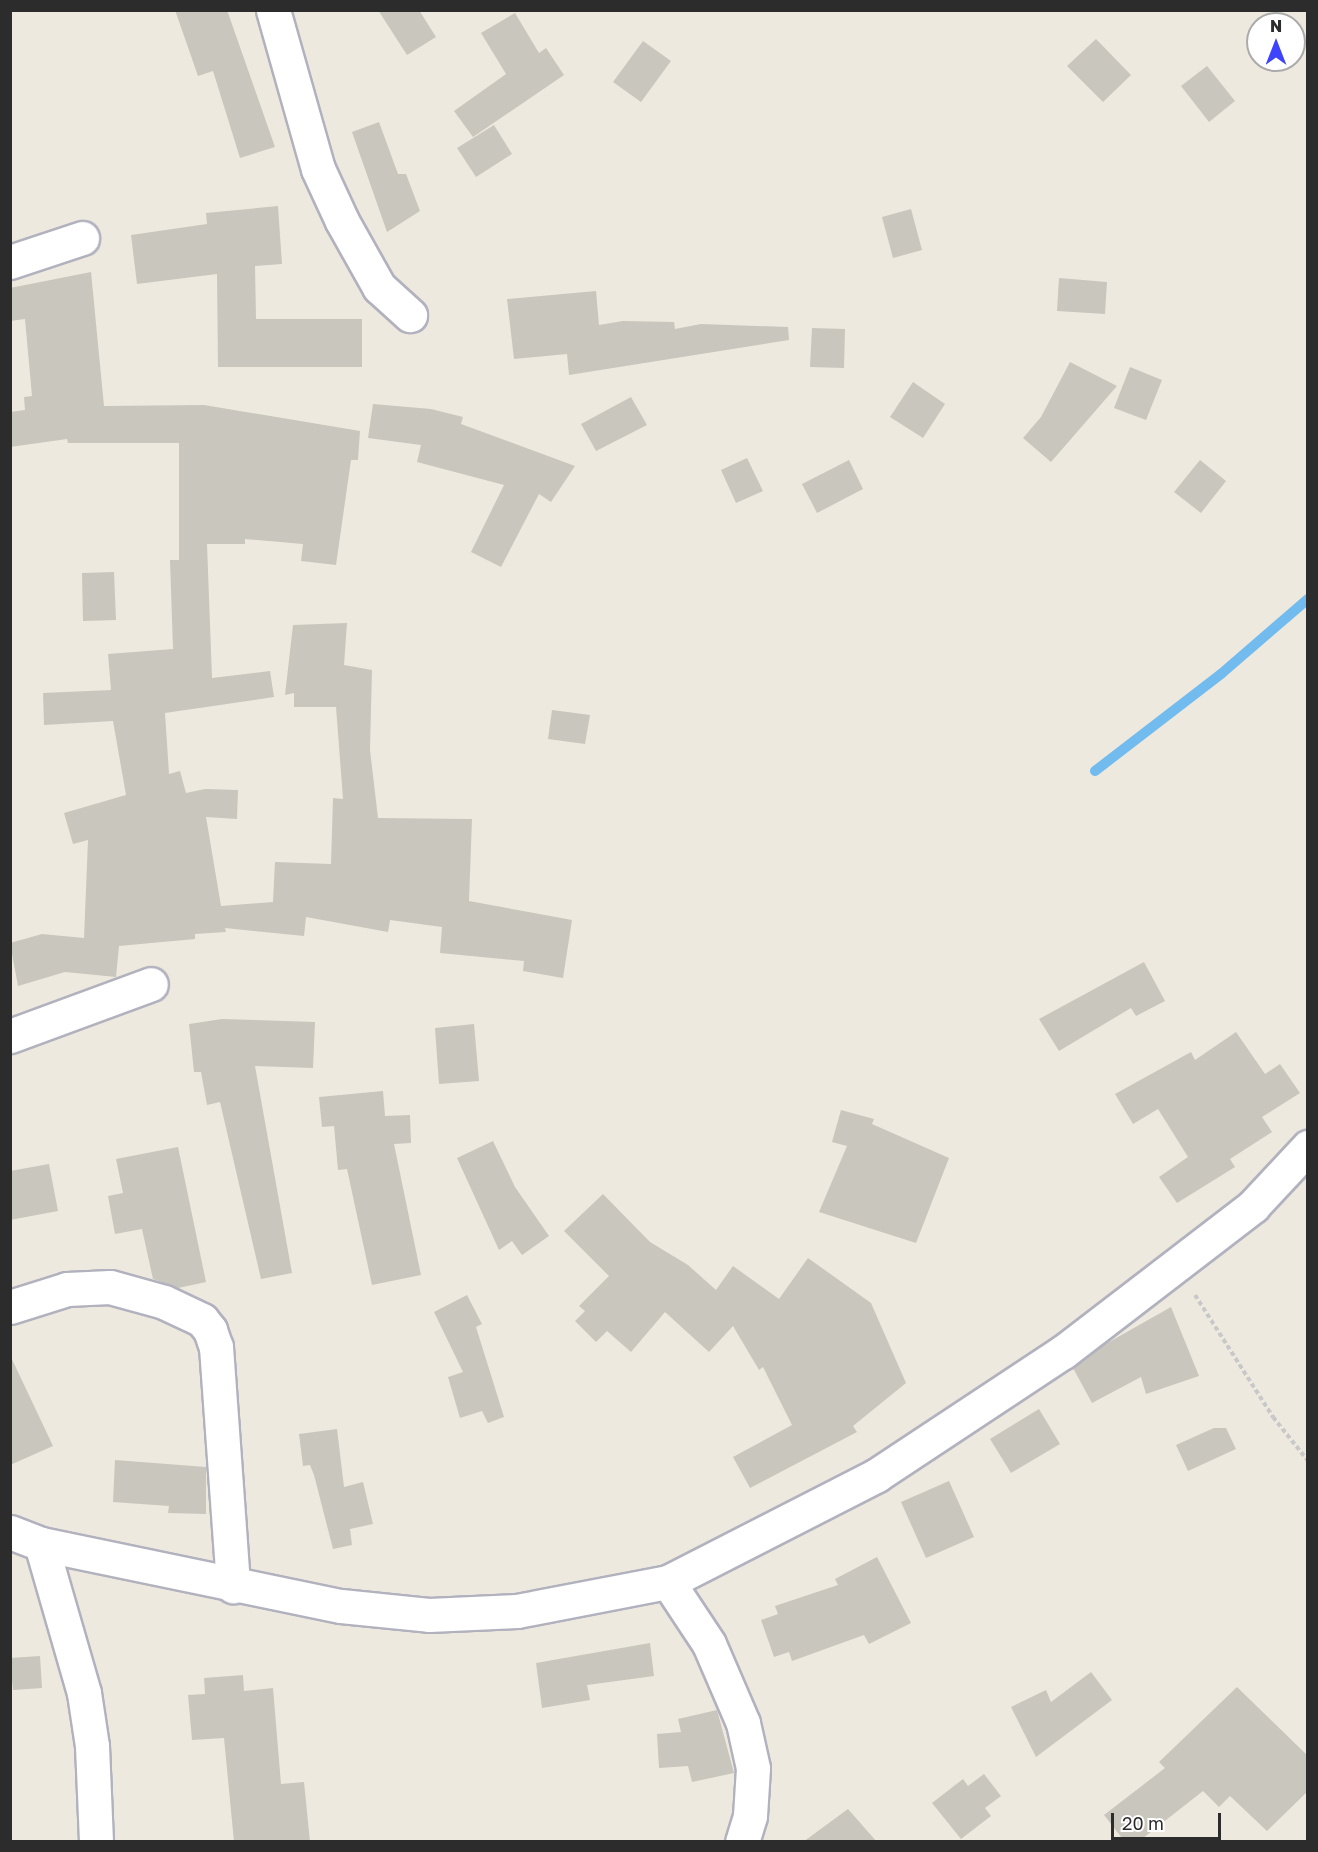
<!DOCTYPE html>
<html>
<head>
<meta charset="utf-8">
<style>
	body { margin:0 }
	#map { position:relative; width:1318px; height:1852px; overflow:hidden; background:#eee9de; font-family:"Golos Text",sans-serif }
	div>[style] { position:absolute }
	.stream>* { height:10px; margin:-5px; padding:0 5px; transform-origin:5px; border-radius:5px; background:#71bbef }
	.building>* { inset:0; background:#c9c6be }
	.path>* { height:4px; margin-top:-2px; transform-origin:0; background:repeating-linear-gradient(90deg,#c8c8c8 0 4.5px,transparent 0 7.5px) }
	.roads { filter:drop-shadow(2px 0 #b2b2bf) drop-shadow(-2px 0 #b2b2bf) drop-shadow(0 2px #b2b2bf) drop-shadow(0 -2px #b2b2bf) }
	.minor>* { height:33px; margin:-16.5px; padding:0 16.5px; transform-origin:16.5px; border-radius:16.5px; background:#fff }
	span { translate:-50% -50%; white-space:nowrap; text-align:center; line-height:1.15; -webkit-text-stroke:5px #fff; paint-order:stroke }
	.frame { position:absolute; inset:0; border:12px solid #2c2c2c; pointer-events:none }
	.north { position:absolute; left:1246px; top:12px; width:60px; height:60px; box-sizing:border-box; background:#fff; border:2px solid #ababab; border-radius:50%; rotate:0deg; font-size:16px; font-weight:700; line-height:24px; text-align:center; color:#2c2c2c }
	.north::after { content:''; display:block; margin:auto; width:21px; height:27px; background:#3e44fb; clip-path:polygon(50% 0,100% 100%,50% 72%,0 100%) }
	.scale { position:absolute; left:1111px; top:1813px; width:110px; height:27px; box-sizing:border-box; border:3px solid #2c2c2c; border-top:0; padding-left:8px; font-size:18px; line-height:21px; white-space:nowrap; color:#2c2c2c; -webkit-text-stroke:4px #fff; paint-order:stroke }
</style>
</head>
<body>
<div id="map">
	<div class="stream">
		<i style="left:1095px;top:771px;width:159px;rotate:-37.6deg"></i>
		<i style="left:1221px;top:674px;width:115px;rotate:-40.8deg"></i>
	</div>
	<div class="building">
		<i style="clip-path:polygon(175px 10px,227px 10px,275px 147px,240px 158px,213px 71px,198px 76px)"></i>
		<i style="clip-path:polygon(378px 10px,419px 10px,436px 37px,407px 55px)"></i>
		<i style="clip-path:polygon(515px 13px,539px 53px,546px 48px,564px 75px,473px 137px,454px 111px,506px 74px,481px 33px)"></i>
		<i style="clip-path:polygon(1096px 39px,1131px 75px,1103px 102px,1067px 66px)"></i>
		<i style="clip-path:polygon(643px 41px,671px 61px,641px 102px,613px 82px)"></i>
		<i style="clip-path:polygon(1207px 66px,1235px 101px,1209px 122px,1181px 86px)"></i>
		<i style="clip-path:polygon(379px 122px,398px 174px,406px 174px,420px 211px,387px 232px,352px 132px)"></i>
		<i style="clip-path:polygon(494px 125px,512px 154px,476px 177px,457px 148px)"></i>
		<i style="clip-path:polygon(278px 206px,282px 264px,255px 266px,256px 319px,362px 319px,362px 367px,218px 367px,217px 274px,137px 284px,131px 235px,207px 224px,206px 213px)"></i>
		<i style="clip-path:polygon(911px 209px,922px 250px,893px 258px,882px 217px)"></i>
		<i style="clip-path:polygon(91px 272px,104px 406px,204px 405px,360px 431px,358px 460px,351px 460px,336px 565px,301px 561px,303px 544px,245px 539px,245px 544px,207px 544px,212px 678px,270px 671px,274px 697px,165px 713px,169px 774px,180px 771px,186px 793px,205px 789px,238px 790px,237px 819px,206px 817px,221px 906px,273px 902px,275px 862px,331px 864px,333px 798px,343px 799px,336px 707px,294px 707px,294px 693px,285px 695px,293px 625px,347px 623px,344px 665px,372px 670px,370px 750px,378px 818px,472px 819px,469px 901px,572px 920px,563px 978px,523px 971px,524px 961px,440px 953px,442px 927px,390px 920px,388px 932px,306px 917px,304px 936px,225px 928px,226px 932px,195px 934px,195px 939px,119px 946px,116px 977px,65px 972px,18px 986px,10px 943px,42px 934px,84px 938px,88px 840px,73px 844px,64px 813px,126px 795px,113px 721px,44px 725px,43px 693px,111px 690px,108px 654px,173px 649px,170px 560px,179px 560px,179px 443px,68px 443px,67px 439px,10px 447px,10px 412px,25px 410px,24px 397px,32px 396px,25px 319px,10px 321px,10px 288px)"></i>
		<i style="clip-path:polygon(1059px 278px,1107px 282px,1105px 314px,1057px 311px)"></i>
		<i style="clip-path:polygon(596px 291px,599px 325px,623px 321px,674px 322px,675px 329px,701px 324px,788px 327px,789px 340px,569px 375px,567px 354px,514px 359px,507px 299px)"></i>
		<i style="clip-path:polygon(812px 328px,845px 329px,844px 368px,810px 367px)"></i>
		<i style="clip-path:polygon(1070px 362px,1117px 386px,1051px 462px,1023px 438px,1041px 417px)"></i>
		<i style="clip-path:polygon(1130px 367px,1162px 380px,1146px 420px,1114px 408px)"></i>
		<i style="clip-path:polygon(913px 382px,945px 404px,923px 438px,890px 417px)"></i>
		<i style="clip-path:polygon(631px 397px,647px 425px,596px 451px,581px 424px)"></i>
		<i style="clip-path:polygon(373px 404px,431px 409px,463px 417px,461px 424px,575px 466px,551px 502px,539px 494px,501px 567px,471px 552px,504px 485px,417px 462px,421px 445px,368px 438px)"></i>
		<i style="clip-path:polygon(747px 458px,763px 491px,736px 503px,721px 470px)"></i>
		<i style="clip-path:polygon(849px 460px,863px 489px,817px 513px,802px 484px)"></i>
		<i style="clip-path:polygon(1200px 460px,1226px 481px,1201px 513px,1174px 492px)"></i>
		<i style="clip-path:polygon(114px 572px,116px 620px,83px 621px,82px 573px)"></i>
		<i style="clip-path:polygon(552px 710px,590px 715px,585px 744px,548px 739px)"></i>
		<i style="clip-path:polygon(1144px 962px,1165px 1001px,1136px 1016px,1131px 1008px,1059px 1051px,1039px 1019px)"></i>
		<i style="clip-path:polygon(222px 1019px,315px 1022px,313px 1068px,255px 1066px,292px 1273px,261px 1279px,220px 1102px,207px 1105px,201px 1072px,194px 1072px,189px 1024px)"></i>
		<i style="clip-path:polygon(474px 1024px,479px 1081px,439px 1084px,435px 1028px)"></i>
		<i style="clip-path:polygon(1236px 1032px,1265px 1074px,1280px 1064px,1300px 1093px,1262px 1117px,1272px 1132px,1230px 1159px,1235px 1167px,1177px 1203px,1159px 1177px,1188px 1157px,1158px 1109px,1133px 1124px,1115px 1094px,1191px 1052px,1195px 1060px)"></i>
		<i style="clip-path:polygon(383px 1091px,385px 1116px,410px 1115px,411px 1143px,394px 1144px,421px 1275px,372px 1285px,347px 1169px,338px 1170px,334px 1126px,322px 1127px,319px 1097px)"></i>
		<i style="clip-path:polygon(841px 1110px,874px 1119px,872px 1124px,949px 1158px,916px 1243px,819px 1212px,847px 1146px,832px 1142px)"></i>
		<i style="clip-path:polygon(493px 1141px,515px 1187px,549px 1236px,522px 1255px,512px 1241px,499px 1250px,457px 1158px)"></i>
		<i style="clip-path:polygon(178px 1147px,206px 1282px,178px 1288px,153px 1279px,142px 1229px,115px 1234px,108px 1196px,123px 1193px,116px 1159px)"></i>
		<i style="clip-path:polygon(49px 1164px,58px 1211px,10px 1220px,10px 1171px)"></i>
		<i style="clip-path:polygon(603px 1194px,650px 1242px,688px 1265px,716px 1290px,733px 1266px,779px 1299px,808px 1258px,871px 1303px,906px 1383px,853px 1426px,857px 1432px,750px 1488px,733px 1457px,792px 1425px,763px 1367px,759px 1370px,733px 1326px,709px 1352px,665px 1312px,631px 1352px,607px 1331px,596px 1342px,575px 1321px,585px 1311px,579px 1306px,609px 1276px,564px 1231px)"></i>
		<i style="clip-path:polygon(467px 1295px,482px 1324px,476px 1327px,504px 1417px,488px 1423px,482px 1411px,460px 1418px,448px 1377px,463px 1372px,434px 1312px)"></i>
		<i style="clip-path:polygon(1171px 1307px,1199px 1376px,1146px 1394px,1141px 1377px,1092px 1403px,1073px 1368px,1102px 1346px)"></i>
		<i style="clip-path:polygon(10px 1355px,53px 1446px,10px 1465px)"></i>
		<i style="clip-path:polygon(1039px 1409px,1060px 1444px,1011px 1473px,990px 1439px)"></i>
		<i style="clip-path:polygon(1214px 1428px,1226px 1428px,1236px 1449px,1188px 1471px,1176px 1445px)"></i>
		<i style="clip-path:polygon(337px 1429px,344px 1487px,363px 1482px,373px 1524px,350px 1529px,352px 1545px,333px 1549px,314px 1475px,310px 1465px,303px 1466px,299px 1434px)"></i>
		<i style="clip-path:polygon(115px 1460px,206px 1467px,206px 1514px,168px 1513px,169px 1506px,113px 1502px)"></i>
		<i style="clip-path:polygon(949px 1481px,974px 1537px,926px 1558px,901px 1502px)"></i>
		<i style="clip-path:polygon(877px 1557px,911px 1623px,869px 1644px,864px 1635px,792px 1661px,789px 1652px,774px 1657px,761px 1620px,778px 1614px,775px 1606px,838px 1585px,835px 1579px)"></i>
		<i style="clip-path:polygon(650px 1643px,654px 1676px,587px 1685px,590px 1700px,542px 1708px,536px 1663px)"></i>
		<i style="clip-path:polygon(40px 1656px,42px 1688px,13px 1690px,10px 1658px)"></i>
		<i style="clip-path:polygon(1091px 1672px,1112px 1700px,1036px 1757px,1011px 1707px,1046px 1690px,1051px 1702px)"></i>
		<i style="clip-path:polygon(243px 1675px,244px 1691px,273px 1688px,281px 1784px,304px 1782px,310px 1842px,234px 1842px,224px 1738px,192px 1740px,188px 1695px,205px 1694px,204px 1678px)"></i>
		<i style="clip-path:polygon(1237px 1687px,1308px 1756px,1308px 1791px,1267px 1831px,1230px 1796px,1219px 1807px,1203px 1791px,1138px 1842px,1125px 1842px,1104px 1815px,1165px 1768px,1159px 1762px)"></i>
		<i style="clip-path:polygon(717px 1710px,734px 1773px,692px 1782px,688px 1766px,659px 1768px,657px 1734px,681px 1732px,678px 1719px)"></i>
		<i style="clip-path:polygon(984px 1774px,1001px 1796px,985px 1808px,991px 1816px,961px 1839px,932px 1803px,963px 1779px,968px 1786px)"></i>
		<i style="clip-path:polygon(848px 1809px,877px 1842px,803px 1842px)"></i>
	</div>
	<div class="path">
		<i style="left:1195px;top:1295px;width:145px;rotate:57.4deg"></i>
		<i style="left:1273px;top:1417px;width:56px;rotate:51.5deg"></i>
	</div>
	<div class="roads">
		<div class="minor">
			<i style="left:273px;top:10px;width:165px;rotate:74.2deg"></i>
			<i style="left:318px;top:169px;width:57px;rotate:65.2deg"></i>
			<i style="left:342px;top:221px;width:76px;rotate:60.7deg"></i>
			<i style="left:379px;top:287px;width:42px;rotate:42.1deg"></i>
			<i style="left:10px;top:262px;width:76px;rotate:-18.4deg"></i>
			<i style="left:10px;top:1036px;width:150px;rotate:-20.2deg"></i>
			<i style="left:10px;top:1307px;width:60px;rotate:-17.5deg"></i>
			<i style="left:67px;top:1289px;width:43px;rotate:-2.7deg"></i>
			<i style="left:110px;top:1287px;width:56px;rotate:15.5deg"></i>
			<i style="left:164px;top:1302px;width:42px;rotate:25.3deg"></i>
			<i style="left:202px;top:1320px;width:13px;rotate:51deg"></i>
			<i style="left:210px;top:1330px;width:18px;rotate:71deg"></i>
			<i style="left:216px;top:1347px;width:240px;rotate:85.9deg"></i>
			<i style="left:10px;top:1532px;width:33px;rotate:21deg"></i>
			<i style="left:41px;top:1544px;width:155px;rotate:73.9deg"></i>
			<i style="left:84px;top:1693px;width:54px;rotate:81.4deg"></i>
			<i style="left:92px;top:1746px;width:96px;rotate:87.6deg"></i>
			<i style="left:41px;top:1544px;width:306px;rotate:11.7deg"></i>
			<i style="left:341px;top:1606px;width:88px;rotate:5.8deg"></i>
			<i style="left:429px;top:1615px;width:88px;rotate:-2.6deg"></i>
			<i style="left:517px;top:1611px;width:154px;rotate:-10.9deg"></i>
			<i style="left:668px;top:1582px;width:235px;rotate:-27.1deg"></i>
			<i style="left:877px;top:1475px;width:223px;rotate:-33.5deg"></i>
			<i style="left:1063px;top:1352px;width:240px;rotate:-37.5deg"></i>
			<i style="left:1253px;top:1206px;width:81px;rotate:-47deg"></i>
			<i style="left:668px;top:1582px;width:74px;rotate:56.5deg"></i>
			<i style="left:709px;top:1644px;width:86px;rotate:66.7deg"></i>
			<i style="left:743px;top:1723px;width:46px;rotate:77.5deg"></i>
			<i style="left:753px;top:1768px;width:48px;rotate:93.6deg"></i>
			<i style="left:750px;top:1816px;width:27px;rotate:107deg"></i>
		</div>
	</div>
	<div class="frame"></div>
	<div class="north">N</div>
	<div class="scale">20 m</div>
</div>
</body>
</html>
